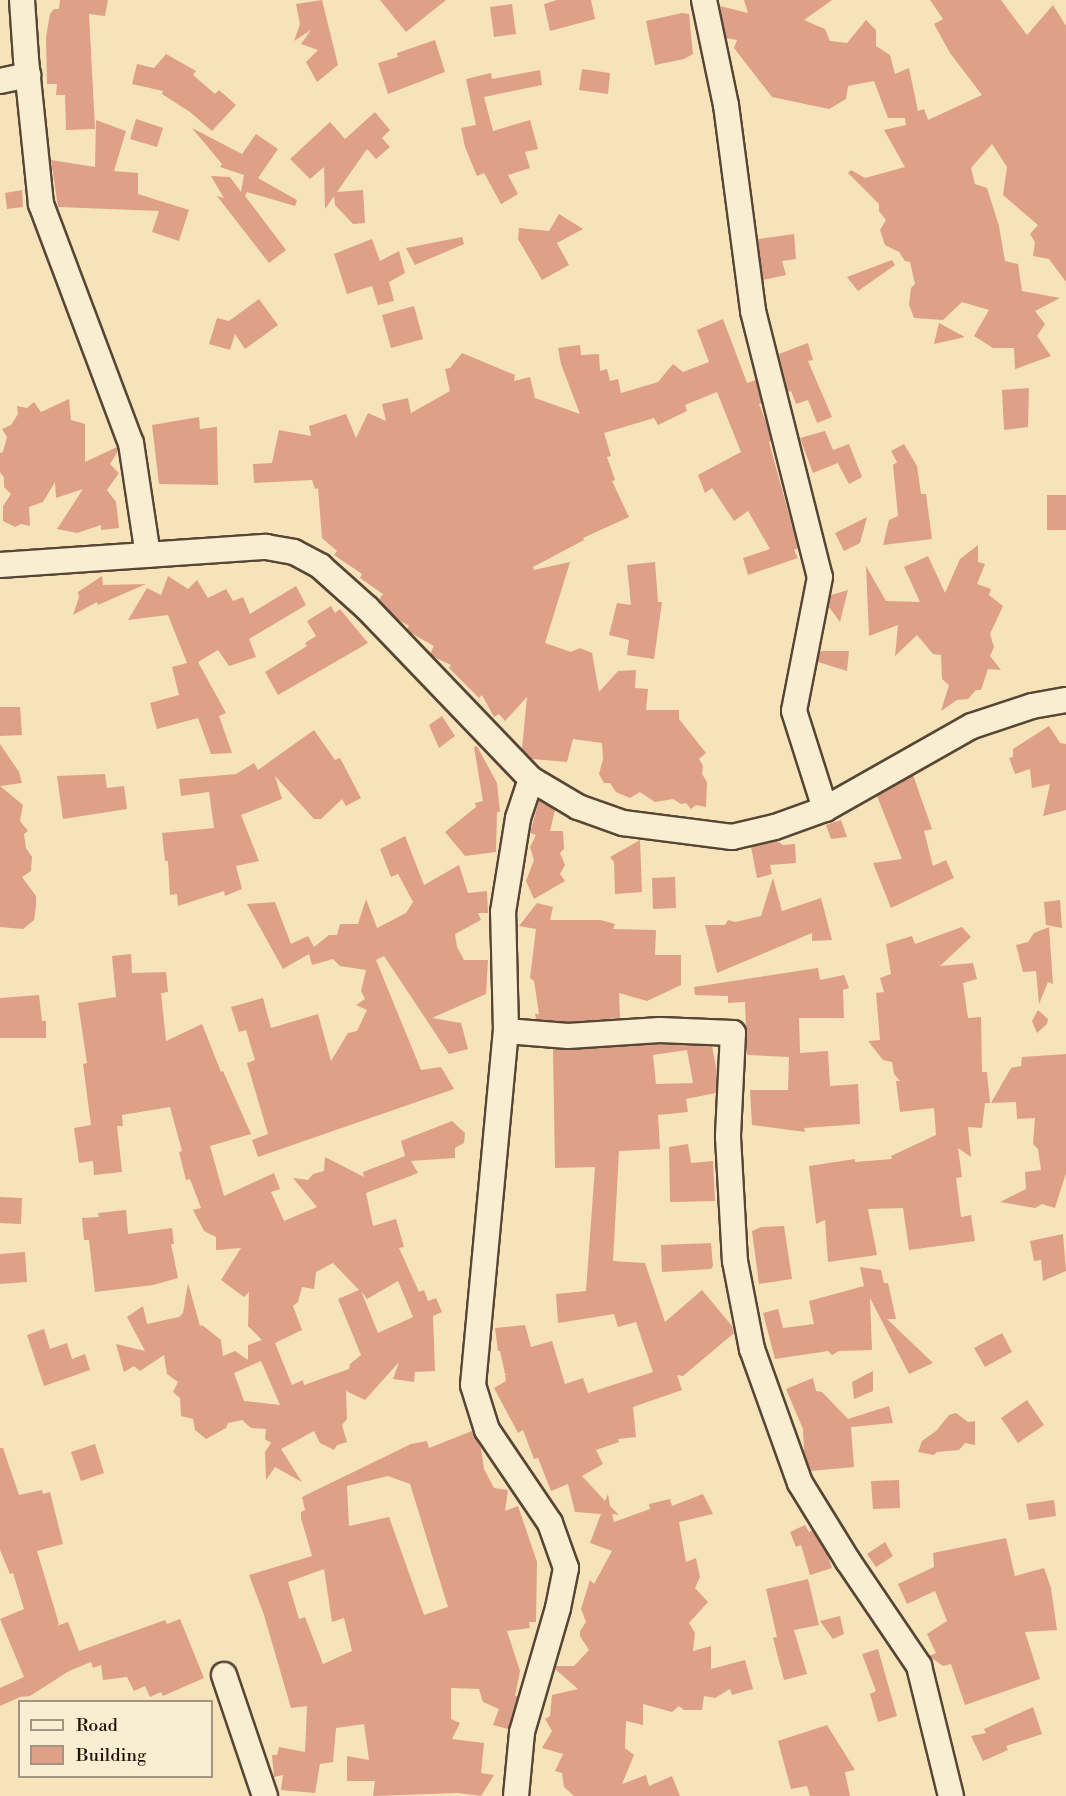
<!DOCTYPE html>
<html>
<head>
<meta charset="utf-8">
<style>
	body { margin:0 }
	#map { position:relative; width:1066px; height:1796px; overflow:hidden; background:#f6e3ba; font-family:"Libre Bodoni",serif }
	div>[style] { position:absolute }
	.building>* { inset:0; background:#dea088 }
	.roads { filter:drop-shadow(2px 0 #584635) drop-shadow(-2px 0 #584635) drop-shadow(0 2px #584635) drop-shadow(0 -2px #584635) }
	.street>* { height:24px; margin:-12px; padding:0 12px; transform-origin:12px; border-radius:12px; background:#f9edd2 }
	span { translate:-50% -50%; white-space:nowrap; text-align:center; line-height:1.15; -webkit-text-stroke:4.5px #f9edd2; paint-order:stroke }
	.legend { position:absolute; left:18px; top:1700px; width:195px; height:78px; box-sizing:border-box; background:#f9edd2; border:2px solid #a49582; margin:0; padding:8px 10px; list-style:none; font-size:18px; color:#241209 }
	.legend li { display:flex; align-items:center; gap:12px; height:30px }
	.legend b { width:30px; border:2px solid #a49582 }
</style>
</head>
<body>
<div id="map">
	<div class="building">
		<i style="clip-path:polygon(60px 0,108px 0,105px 16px,89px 14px,95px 129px,66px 130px,65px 95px,56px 95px,57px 84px,47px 84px,46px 37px,50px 14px,54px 9px,59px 9px)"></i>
		<i style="clip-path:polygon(322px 0,338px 65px,317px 82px,306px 62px,318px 50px,301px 44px,311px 30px,294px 41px,300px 24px,296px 4px)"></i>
		<i style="clip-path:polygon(380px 0,446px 0,406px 32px)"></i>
		<i style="clip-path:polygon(557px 0,591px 0,595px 19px,550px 31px,544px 4px)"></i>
		<i style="clip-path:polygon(744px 0,832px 0,804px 20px,825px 29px,830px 41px,847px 43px,866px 20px,876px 30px,876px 46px,890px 55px,895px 74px,909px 68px,918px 111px,924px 109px,928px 120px,982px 95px,950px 53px,934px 24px,943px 19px,930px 0,1001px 0,1027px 35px,1053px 5px,1066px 26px,1066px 282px,1049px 259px,1033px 256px,1035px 242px,1030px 234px,1038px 225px,1003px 195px,1007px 167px,992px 144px,971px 168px,975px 184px,987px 188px,999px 226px,1005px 261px,1018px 264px,1022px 291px,1060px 298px,1035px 311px,1045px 324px,1037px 336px,1051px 356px,1015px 369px,1014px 348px,993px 348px,974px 336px,989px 310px,962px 302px,943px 320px,914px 318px,909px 305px,911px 288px,915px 284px,910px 262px,905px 261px,899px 252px,885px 245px,880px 230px,886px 220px,879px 211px,879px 204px,848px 173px,851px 170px,865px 178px,905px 167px,884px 130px,906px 125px,905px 118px,888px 118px,874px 81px,848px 86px,846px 99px,829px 109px,772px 97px,734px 48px,737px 40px,726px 38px,720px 6px,748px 13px)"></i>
		<i style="clip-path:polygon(512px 4px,516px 34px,494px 37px,490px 7px)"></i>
		<i style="clip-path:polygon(682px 13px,689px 14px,693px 54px,684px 59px,655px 65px,646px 21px)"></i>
		<i style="clip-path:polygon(435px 40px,445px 72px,388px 94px,378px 63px,398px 57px,397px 53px)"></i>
		<i style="clip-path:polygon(166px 54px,196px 71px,193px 75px,215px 94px,219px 90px,236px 105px,212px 131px,190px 112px,162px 94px,163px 91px,132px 84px,137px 64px,154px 68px)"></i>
		<i style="clip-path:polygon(582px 69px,610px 73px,608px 94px,579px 90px)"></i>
		<i style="clip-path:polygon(540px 70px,542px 85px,484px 97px,493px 131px,530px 120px,538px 149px,525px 152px,530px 168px,508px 175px,518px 194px,501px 204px,484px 173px,477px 176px,465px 147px,461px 128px,476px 125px,466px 79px,491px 73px,492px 79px)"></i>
		<i style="clip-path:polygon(375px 112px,390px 130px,382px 138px,390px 147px,376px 159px,367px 149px,337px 192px,363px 190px,365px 223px,353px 224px,335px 205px,334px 196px,325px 209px,324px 167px,310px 179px,290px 159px,330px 122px,345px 139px)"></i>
		<i style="clip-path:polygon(136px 119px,163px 128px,157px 147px,130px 139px)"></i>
		<i style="clip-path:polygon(96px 120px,126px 131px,114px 171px,138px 173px,138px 194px,189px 210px,179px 241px,152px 232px,159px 211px,58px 207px,51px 160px,95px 167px)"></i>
		<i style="clip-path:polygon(192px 128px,242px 154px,256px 134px,278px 149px,258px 178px,297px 200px,295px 206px,247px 192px,245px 196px,286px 250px,269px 263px,217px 196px,224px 198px,211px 176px,230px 177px,241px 192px,244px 175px,220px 167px,222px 164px)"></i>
		<i style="clip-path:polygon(22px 190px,23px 207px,7px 209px,5px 193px)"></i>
		<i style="clip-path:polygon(559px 214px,583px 229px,557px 243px,569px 265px,542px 280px,518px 239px,519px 228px,549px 231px)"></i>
		<i style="clip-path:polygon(794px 234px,796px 259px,782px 261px,786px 275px,763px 280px,758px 239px)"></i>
		<i style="clip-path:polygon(462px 237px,464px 244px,415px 265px,406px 248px)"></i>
		<i style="clip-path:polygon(372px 239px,380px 261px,399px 251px,405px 273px,389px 282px,394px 301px,378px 305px,372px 286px,347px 294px,334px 254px)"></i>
		<i style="clip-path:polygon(892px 260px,895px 265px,858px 291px,847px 277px)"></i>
		<i style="clip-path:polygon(259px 299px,278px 325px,245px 349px,235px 334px,230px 350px,209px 344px,217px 318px,229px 321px)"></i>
		<i style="clip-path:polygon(414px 306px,423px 339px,391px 348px,382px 315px)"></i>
		<i style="clip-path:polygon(723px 319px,747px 383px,756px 380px,762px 403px,759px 404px,766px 422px,771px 441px,769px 442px,798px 548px,794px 550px,798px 558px,748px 575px,743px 558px,770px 549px,748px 511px,734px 521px,712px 488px,705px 493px,698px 475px,741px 452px,717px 392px,685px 405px,687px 411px,658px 425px,654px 418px,604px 433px,611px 456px,607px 457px,615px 480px,612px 481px,629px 517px,583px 538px,584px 540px,533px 567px,534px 570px,570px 562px,545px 643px,571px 652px,580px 648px,592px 653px,599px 692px,618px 671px,636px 670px,635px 688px,648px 689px,646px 710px,679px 710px,679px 719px,706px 753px,699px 759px,703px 766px,702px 774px,707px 782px,706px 807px,696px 805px,691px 809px,686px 803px,681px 804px,673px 799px,655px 802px,640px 792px,630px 798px,616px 792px,610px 783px,604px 783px,599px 774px,603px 759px,602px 743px,573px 739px,567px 762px,532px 759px,522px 749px,527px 697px,505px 721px,499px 714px,494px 717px,482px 695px,479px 698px,449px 668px,451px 665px,434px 657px,430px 654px,434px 646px,411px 633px,407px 629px,409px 626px,397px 619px,379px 600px,383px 594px,360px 578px,362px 574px,334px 555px,337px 551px,322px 538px,318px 488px,315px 489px,312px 480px,254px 483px,253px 464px,272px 463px,279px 430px,311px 436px,309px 426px,346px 414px,356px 438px,368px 413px,386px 421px,382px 404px,408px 398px,411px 413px,450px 391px,445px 369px,450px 368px,462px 353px,515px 375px,514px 381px,530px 377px,535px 398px,580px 414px,561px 364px,558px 348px,580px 345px,581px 355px,599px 354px,600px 371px,607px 369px,610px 381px,618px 379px,621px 393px,658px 382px,673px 364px,683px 372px,709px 362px,697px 330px)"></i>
		<i style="clip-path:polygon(939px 323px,965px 337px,934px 344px)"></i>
		<i style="clip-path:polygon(808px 343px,813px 360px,808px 361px,832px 417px,817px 423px,808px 400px,796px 404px,791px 391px,788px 392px,779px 354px)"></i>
		<i style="clip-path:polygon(1029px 388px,1028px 427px,1004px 430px,1002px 390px)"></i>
		<i style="clip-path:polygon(69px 399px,71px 420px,85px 424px,85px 462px,117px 447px,118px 451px,110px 464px,119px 473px,107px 490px,116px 502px,119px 528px,101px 530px,101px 525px,77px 533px,57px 529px,83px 489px,56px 498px,55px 482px,43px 502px,29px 507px,30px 526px,21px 524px,15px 527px,3px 521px,3px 506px,11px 494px,4px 487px,4px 478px,0 472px,0 453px,3px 452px,7px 437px,2px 429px,11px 425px,18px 414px,17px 406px,27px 408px,34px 402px,41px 412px)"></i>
		<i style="clip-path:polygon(199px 417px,200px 429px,217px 427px,218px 485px,159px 484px,152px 425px)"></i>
		<i style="clip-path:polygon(825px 431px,833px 450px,849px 444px,862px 477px,849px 484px,836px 460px,838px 463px,813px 473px,800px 438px)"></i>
		<i style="clip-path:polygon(904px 444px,917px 466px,921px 494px,926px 494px,932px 539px,883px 545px,889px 520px,898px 516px,893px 465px,897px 462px,891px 451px)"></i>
		<i style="clip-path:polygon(1047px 495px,1066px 495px,1066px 530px,1047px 530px)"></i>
		<i style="clip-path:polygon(867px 517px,860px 543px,844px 551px,835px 533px)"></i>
		<i style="clip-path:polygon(978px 545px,978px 562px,985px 564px,977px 584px,991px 589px,989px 595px,1003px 606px,990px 634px,994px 647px,990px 656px,1001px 670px,988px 669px,981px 690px,976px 690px,968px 699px,957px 700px,941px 711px,949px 685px,942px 679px,941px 655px,933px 654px,917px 635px,895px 656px,898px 625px,869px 636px,866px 566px,886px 601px,920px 602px,904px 567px,928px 556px,945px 593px,960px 559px)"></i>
		<i style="clip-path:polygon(655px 562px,658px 602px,662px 602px,654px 659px,627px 655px,629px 640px,609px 635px,617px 603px,631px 605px,627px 565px)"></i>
		<i style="clip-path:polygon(102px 576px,103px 585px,146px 584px,98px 605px,97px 602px,73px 615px,79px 597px,78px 592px)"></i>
		<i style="clip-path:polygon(168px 576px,188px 589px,197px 580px,208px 598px,226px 589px,233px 601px,243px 597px,250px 614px,296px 586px,306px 605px,249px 639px,256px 657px,229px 666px,218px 650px,198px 662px,226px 713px,219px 716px,232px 753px,211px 754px,198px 718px,157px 729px,150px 703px,179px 695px,172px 667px,187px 663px,168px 615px,128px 620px,147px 588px,161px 595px)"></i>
		<i style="clip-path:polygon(848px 590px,840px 622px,829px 607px,831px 595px)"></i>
		<i style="clip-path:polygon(331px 606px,335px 613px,340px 609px,368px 643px,278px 695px,265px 672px,307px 646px,305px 643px,316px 636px,307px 621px)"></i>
		<i style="clip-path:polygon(820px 651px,849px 651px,847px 671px,818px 662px)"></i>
		<i style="clip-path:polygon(0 707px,20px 707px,22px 735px,0 736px)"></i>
		<i style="clip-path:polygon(442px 716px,455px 736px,439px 748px,429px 725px)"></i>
		<i style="clip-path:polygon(1049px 726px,1060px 743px,1066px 744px,1066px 810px,1043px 816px,1050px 784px,1032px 788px,1030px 769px,1015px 774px,1009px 758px,1013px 757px,1013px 749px)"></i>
		<i style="clip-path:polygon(314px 730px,335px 760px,340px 758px,361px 798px,346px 806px,342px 799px,321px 819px,314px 819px,275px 776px,282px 799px,241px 815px,259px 861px,236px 866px,242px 889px,225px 896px,224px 891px,178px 906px,177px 894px,170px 895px,168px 861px,165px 861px,162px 833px,214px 828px,209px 792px,181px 796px,179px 779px,236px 774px,254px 763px,258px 770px)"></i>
		<i style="clip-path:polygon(0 744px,19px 772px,22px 783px,0 786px,23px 805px,20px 821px,28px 831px,24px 834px,26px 848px,32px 857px,31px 871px,22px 877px,36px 896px,36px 906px,34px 920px,23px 929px,0 927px)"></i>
		<i style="clip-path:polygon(477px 746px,497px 783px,500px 812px,497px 812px,496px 852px,465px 856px,445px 832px,476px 807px,475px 803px,483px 801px,474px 747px)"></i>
		<i style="clip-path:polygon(105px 774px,107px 788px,124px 786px,127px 809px,63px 819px,57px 776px)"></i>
		<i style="clip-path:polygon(913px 775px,932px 829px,924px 831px,933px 866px,946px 860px,954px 878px,891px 908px,873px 863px,902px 859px,877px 796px)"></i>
		<i style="clip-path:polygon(539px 801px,555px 810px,550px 831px,563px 831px,564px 849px,560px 853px,565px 865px,560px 874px,565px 881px,534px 899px,526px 881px,534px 860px,530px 847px,536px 835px,530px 833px)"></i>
		<i style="clip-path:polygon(841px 820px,847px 837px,831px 839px,826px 825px)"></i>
		<i style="clip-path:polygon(405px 836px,424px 885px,459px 865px,468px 893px,487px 891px,488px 913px,478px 913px,481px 920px,455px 934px,457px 947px,464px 960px,488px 960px,486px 994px,432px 1018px,461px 1023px,468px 1049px,449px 1054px,384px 956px,376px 960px,421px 1070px,441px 1067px,454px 1089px,258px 1157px,252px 1140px,268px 1134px,247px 1063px,255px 1060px,246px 1030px,239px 1032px,231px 1007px,263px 998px,271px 1028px,318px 1014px,331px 1061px,348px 1033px,357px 1031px,367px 1010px,356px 1005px,365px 999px,361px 991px,366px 970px,340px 966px,333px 959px,312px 965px,309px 954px,283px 969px,247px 904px,275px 902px,291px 944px,308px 936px,314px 947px,329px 935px,337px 935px,340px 924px,358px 924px,366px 899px,377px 928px,406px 913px,413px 902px,398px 874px,391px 877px,380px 849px)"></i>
		<i style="clip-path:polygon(640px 840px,642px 892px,615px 894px,614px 862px,610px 857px)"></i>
		<i style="clip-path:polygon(777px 841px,783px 845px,795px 844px,796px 863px,770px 865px,772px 874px,757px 878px,751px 847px)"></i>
		<i style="clip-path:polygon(675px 877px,676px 908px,653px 909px,652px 878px)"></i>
		<i style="clip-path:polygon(773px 878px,782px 911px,821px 898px,832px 940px,812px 941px,812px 933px,717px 973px,705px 925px,725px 925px,728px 920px,735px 922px,761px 916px)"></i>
		<i style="clip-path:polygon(1060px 900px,1062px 928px,1046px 925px,1044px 902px)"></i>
		<i style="clip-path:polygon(537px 903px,553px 907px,550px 920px,601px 920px,615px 924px,613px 929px,656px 930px,655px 955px,681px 955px,681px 985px,647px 1001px,619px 993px,620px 1018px,568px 1022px,536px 1019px,535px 1014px,539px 1014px,534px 981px,530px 978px,536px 929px,519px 926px)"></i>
		<i style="clip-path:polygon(962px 927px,971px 937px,940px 966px,973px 963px,977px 979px,963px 983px,968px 1018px,981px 1017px,982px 1072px,987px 1072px,990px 1103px,985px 1103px,982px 1128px,968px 1127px,971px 1157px,958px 1148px,962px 1177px,956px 1178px,961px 1217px,971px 1215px,975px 1241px,909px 1250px,903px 1208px,868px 1209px,877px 1255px,828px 1262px,825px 1220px,816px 1224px,809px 1166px,855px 1159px,855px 1162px,892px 1159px,891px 1156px,936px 1135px,934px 1108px,900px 1112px,896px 1081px,900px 1081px,894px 1074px,892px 1062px,883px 1060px,868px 1041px,880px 1040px,876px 993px,884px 992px,880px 978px,891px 974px,886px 944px,912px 936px,915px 944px)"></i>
		<i style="clip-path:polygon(1049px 927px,1053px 984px,1048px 982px,1039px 1004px,1036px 971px,1023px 972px,1016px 945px,1028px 942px,1034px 933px)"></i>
		<i style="clip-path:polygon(evenodd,131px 954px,132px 973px,166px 972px,168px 992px,161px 993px,166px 1041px,202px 1024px,221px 1072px,223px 1071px,251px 1134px,210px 1146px,224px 1196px,274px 1173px,280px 1189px,271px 1192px,284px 1221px,317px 1207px,293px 1178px,308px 1180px,313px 1174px,324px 1171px,325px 1157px,364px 1177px,363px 1172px,405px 1156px,401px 1141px,452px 1121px,465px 1133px,464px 1143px,455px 1148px,455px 1158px,411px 1161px,418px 1173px,366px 1193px,373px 1226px,396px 1219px,404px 1247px,399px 1248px,419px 1292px,424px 1290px,428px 1301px,436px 1298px,442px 1312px,433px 1316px,435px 1371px,415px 1372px,414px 1382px,393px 1379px,399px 1362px,365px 1400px,346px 1391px,347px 1419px,342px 1425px,347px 1442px,337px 1445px,334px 1450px,320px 1443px,314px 1431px,281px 1449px,302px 1482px,275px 1467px,266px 1480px,265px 1452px,271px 1443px,265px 1439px,266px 1429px,251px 1428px,242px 1420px,228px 1423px,226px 1428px,206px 1439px,195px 1430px,193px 1419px,181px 1416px,180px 1398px,173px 1392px,178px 1382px,167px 1374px,164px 1355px,140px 1371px,134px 1366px,124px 1372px,116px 1344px,145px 1351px,127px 1317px,143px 1306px,147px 1324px,179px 1317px,183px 1313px,188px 1283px,200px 1326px,202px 1325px,221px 1340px,223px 1356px,235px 1351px,248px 1360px,248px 1345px,262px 1340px,248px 1326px,249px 1292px,244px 1297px,221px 1280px,241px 1248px,216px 1250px,216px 1237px,204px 1231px,193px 1210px,201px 1208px,190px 1179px,186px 1180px,179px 1152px,182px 1151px,170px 1107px,122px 1115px,123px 1126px,117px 1126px,122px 1172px,94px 1175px,93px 1161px,79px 1163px,74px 1128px,91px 1125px,83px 1064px,87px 1063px,78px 1003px,116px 997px,112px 956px,131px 954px,333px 1263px,359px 1290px,338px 1299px,361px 1355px,350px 1364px,349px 1369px,304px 1385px,303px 1380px,292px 1385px,275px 1343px,302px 1330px,293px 1306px,298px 1302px,302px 1287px,314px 1289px,316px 1272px,333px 1263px,131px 954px,398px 1281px,413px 1317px,378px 1333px,361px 1291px,367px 1299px,398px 1281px,131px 954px,261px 1361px,280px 1405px,244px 1401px,234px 1373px,261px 1361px)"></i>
		<i style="clip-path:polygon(818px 968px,820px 980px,844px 975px,849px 988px,843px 990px,844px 1018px,799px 1018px,800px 1053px,828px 1051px,830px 1086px,858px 1084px,860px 1124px,804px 1128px,805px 1132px,752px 1125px,750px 1090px,788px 1090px,789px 1057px,747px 1055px,745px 1002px,728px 1003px,728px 996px,695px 995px,694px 987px)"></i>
		<i style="clip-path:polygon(39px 995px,42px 1021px,46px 1021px,46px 1038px,0 1038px,0 998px)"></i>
		<i style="clip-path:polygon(1038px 1010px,1048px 1019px,1047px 1024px,1037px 1033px,1032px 1021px)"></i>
		<i style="clip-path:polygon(evenodd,660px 1044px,712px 1046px,717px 1072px,716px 1093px,686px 1099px,688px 1112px,658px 1115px,660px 1149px,619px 1151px,613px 1261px,645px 1263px,665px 1322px,702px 1290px,732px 1326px,734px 1333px,683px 1376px,677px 1375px,682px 1390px,633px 1407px,636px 1437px,618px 1439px,619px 1442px,596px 1450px,603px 1464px,582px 1476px,605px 1501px,608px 1494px,610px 1506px,619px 1515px,612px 1514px,614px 1522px,650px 1509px,649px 1504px,670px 1499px,672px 1506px,703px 1494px,713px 1514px,679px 1522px,686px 1562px,696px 1558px,700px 1577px,695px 1588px,708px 1602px,689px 1623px,695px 1633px,693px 1651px,711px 1646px,711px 1669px,745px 1660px,753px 1689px,732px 1695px,730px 1689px,715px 1698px,704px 1696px,702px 1710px,684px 1710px,679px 1706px,672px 1712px,643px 1704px,643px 1725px,626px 1721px,625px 1748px,634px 1755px,622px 1784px,646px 1775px,649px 1786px,672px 1776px,680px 1796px,574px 1796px,564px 1787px,562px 1773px,555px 1771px,563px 1754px,542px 1748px,552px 1731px,545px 1719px,550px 1716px,552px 1695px,578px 1689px,555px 1669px,556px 1666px,574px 1666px,589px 1650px,580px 1636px,580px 1631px,586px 1622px,581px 1609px,590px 1580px,594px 1584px,612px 1551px,590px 1543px,601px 1514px,575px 1512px,568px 1484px,551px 1491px,538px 1458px,534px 1459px,523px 1430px,518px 1433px,494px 1388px,506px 1381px,505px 1375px,508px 1374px,505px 1374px,500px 1351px,498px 1351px,495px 1328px,525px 1325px,531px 1347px,552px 1341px,565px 1384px,583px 1378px,588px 1393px,653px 1372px,636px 1322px,618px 1327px,614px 1314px,558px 1323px,556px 1294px,586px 1291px,595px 1167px,555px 1168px,553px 1049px,660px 1044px,687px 1050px,693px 1083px,656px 1084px,653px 1055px,687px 1050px)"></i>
		<i style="clip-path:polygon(1066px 1054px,1066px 1173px,1055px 1208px,1042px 1204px,1035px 1208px,1000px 1202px,1026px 1189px,1025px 1172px,1041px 1170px,1038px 1149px,1033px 1144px,1035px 1118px,1017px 1119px,1016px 1102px,991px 1103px,1011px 1068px,1021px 1066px,1022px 1057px)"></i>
		<i style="clip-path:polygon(688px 1144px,691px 1163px,713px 1161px,715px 1201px,670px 1202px,669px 1147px)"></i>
		<i style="clip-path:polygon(0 1197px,22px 1198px,21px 1224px,0 1223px)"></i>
		<i style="clip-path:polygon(126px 1210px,128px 1234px,172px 1228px,174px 1244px,171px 1244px,178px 1278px,153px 1285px,95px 1292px,89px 1240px,84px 1240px,82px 1218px,99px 1217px,98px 1213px)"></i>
		<i style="clip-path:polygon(784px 1226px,792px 1279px,759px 1284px,752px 1231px,761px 1227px)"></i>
		<i style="clip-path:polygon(1063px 1234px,1066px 1271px,1043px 1281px,1041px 1260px,1034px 1261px,1030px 1241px)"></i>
		<i style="clip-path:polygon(711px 1243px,713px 1266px,711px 1269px,662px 1272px,661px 1245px)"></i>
		<i style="clip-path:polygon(25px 1252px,27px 1282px,0 1284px,0 1254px)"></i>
		<i style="clip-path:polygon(860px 1267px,881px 1270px,884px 1283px,888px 1283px,896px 1319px,887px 1319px,933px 1363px,909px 1374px,870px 1298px,872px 1350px,839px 1351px,832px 1355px,828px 1351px,775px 1359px,763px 1313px,778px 1309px,783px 1328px,814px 1324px,809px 1301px,864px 1286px)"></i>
		<i style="clip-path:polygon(44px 1329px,50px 1349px,67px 1343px,72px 1359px,85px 1354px,90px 1370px,44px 1386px,27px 1335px)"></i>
		<i style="clip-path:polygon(1002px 1333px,1012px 1352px,985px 1367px,974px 1348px)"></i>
		<i style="clip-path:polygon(873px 1371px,873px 1391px,854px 1399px,852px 1382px)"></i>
		<i style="clip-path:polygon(813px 1378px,816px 1391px,822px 1392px,848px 1419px,889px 1406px,893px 1423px,851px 1427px,854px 1467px,811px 1471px,804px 1453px,803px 1429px,786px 1389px)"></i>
		<i style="clip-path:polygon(1027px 1400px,1044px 1425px,1018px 1443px,1001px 1418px)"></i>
		<i style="clip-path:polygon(956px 1413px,968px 1422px,975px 1421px,975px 1445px,965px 1443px,959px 1450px,937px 1452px,934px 1455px,918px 1452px,922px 1441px,936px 1431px,949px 1415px)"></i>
		<i style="clip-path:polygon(evenodd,472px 1431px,481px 1448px,484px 1469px,494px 1488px,508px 1490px,505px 1511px,518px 1506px,537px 1562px,536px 1622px,529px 1622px,530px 1628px,507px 1631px,520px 1671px,515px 1696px,518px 1696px,508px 1729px,493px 1725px,499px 1709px,483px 1702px,479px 1689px,451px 1688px,451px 1719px,460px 1723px,452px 1739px,484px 1743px,481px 1773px,494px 1775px,481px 1796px,458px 1793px,373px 1796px,375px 1781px,347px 1781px,347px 1756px,369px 1760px,364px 1724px,336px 1728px,333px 1762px,320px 1764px,315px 1793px,281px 1790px,283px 1775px,274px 1777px,272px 1755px,277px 1755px,279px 1747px,305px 1752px,307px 1706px,291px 1708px,264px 1615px,249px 1575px,312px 1556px,301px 1518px,301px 1512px,305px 1510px,302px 1497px,411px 1444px,427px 1441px,429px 1448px,472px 1431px,388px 1476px,410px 1484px,448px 1607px,424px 1615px,389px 1517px,349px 1526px,347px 1486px,388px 1476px,472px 1431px,324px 1569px,332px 1622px,344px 1618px,352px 1651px,323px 1664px,305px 1617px,299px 1619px,288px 1582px,324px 1569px)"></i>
		<i style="clip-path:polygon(95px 1444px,104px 1473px,81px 1481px,71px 1452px)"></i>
		<i style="clip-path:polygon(0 1448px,3px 1448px,19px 1495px,42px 1490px,43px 1494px,50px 1492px,63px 1544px,37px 1551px,59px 1624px,57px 1626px,68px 1622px,79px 1651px,165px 1620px,167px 1624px,180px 1619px,204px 1678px,163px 1696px,161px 1692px,150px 1697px,145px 1686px,134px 1691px,127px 1677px,103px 1680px,101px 1665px,93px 1668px,91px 1662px,69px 1671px,30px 1696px,20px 1697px,0 1706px,0 1688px,24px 1677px,0 1619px,24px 1609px,13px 1573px,10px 1574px,0 1550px)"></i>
		<i style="clip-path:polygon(899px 1480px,900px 1508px,873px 1509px,871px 1481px)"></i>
		<i style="clip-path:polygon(1054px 1500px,1056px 1516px,1029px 1520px,1026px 1504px)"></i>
		<i style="clip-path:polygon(805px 1525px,809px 1532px,812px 1530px,828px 1556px,832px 1568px,810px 1575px,801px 1545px,796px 1547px,790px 1532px)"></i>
		<i style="clip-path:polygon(1006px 1538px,1015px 1576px,1044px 1568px,1051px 1588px,1057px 1630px,1025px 1632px,1040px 1679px,965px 1705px,951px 1664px,943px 1666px,929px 1656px,936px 1653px,927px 1634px,947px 1621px,935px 1591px,907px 1604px,898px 1584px,934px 1567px,933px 1553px)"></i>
		<i style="clip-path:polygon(885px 1542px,893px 1556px,876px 1567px,867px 1554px)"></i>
		<i style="clip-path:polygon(808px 1579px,819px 1625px,794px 1630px,807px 1674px,784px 1680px,773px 1638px,777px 1637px,766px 1589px)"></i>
		<i style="clip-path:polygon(840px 1616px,844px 1634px,833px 1639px,820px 1621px)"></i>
		<i style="clip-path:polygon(878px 1649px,897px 1716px,878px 1722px,870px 1694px,876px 1691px,862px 1654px)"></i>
		<i style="clip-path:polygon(1033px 1707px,1042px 1734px,1006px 1746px,1008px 1750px,983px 1761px,971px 1736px,986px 1733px,984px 1729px)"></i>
		<i style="clip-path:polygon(827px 1725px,855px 1770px,845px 1772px,850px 1796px,810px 1796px,807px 1786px,791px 1789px,778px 1741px)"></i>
	</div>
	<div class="roads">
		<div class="street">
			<i style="left:22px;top:0;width:59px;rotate:86.1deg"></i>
			<i style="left:26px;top:59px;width:146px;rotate:84.1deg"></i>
			<i style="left:41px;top:204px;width:255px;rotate:69.4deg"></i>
			<i style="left:131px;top:443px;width:113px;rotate:81.4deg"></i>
			<i style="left:704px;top:0;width:107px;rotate:78.2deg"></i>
			<i style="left:726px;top:105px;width:208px;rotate:82.5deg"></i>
			<i style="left:753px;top:311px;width:274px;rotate:75.9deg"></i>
			<i style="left:820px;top:577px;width:136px;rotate:101deg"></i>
			<i style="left:794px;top:711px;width:103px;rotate:72.4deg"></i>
			<i style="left:0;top:81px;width:29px;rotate:-12deg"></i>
			<i style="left:0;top:565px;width:267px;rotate:-3.9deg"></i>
			<i style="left:266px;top:547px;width:28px;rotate:10deg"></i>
			<i style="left:294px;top:552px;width:30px;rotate:28deg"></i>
			<i style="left:320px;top:566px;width:63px;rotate:41.8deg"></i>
			<i style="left:367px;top:608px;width:237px;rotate:46.2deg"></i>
			<i style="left:531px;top:779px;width:55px;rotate:30.8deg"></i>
			<i style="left:578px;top:807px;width:48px;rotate:19.6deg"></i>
			<i style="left:623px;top:823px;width:110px;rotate:7.3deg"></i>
			<i style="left:732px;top:837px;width:44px;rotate:-13.1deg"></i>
			<i style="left:775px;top:827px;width:53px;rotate:-19.8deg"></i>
			<i style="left:825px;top:809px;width:169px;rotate:-29.5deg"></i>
			<i style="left:972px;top:726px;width:63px;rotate:-18.4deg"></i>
			<i style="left:1032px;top:706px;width:35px;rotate:-10deg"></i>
			<i style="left:506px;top:1031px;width:62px;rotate:4.6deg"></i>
			<i style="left:568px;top:1036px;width:92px;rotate:-3.7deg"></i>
			<i style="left:660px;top:1030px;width:73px;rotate:2.4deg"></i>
			<i style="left:733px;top:1033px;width:104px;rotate:92.8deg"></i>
			<i style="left:728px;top:1137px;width:124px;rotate:86.8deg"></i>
			<i style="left:735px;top:1261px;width:90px;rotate:79.1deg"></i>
			<i style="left:752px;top:1349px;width:142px;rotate:70.3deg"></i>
			<i style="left:800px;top:1483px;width:92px;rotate:58.4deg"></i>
			<i style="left:848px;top:1561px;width:127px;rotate:55.9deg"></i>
			<i style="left:919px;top:1666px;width:134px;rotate:76.2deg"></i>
			<i style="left:224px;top:1675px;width:128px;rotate:71.3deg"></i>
			<i style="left:516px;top:1796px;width:64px;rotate:-84.6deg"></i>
			<i style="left:522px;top:1732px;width:129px;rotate:-73.8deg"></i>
			<i style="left:558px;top:1608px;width:41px;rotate:-78.7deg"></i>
			<i style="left:566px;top:1568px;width:48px;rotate:-109.6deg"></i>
			<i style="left:550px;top:1523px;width:112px;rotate:-124.1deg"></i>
			<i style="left:487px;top:1430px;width:47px;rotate:-107.3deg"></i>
			<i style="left:473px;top:1385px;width:356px;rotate:-84.7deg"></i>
			<i style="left:506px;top:1031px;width:119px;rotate:-91.4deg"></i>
			<i style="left:503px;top:912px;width:95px;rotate:-80.9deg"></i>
			<i style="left:518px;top:818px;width:41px;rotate:-71.6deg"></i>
		</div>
	</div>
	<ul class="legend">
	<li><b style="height:8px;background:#f9edd2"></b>Road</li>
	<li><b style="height:16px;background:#dea088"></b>Building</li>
	</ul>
</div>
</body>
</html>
